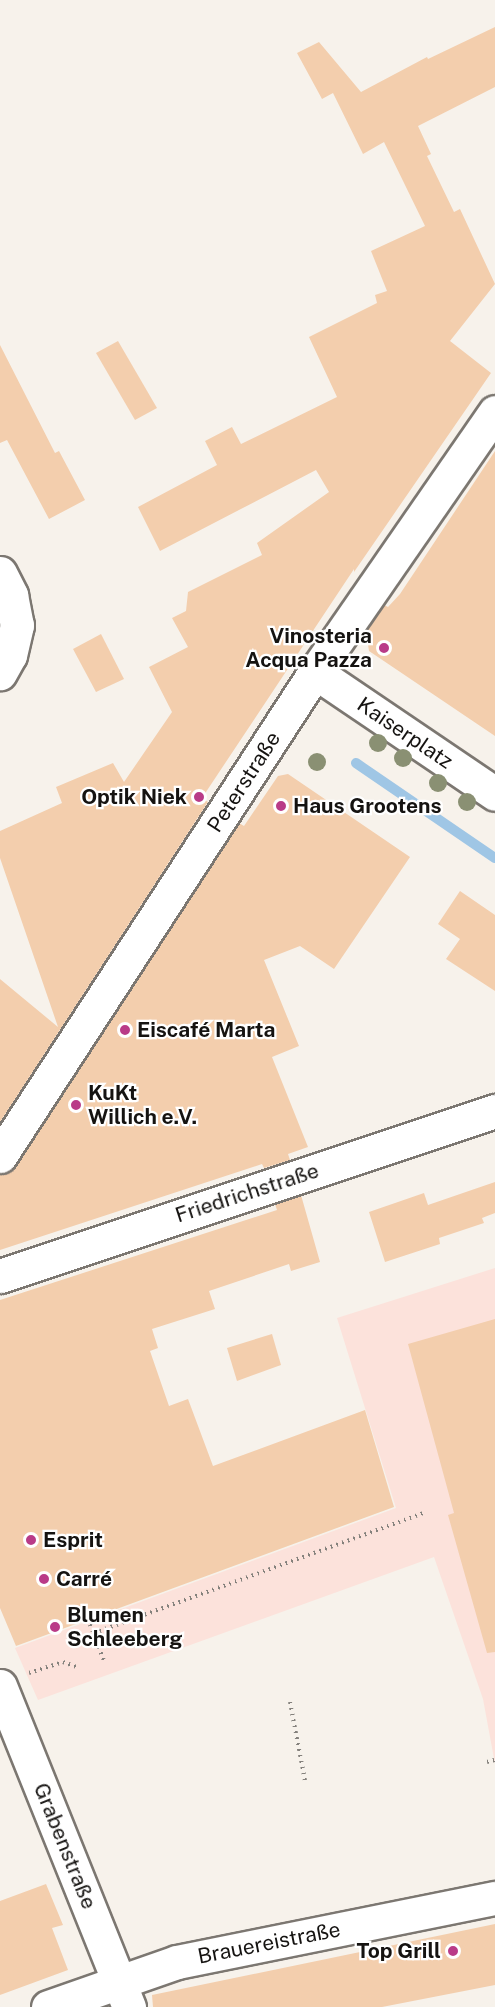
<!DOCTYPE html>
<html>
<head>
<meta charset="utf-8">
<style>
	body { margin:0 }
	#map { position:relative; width:495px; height:2007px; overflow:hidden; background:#f7f2eb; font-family:"Public Sans",sans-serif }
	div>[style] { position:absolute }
	.commercial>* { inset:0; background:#fce2db }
	.stream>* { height:10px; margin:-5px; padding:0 5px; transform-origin:5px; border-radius:5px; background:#9fc6e5 }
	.building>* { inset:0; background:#f3cead }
	.path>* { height:4px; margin-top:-2px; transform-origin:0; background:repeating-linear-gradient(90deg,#84817c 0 1.5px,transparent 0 6px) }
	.roads { filter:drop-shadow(2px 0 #7c7771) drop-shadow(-2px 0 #7c7771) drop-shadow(0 2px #7c7771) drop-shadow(0 -2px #7c7771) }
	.street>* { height:33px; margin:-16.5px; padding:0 16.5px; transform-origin:16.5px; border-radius:16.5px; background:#fff }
	.trees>* { width:18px; height:18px; margin:-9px; border-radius:50%; background:#8a9073 }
	.dots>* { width:16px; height:16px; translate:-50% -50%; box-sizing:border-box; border:3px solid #fff; border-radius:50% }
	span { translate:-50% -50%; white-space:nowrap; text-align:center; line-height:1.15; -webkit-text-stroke:4.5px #fff; paint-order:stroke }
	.poi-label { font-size:21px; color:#151311; font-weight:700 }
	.right { translate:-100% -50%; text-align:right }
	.left { translate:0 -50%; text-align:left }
	.street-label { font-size:21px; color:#151311 }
</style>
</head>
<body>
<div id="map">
	<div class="commercial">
		<i style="clip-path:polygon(495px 1268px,495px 1764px,483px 1699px,434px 1557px,38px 1700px,15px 1648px,396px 1508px,337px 1318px)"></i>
	</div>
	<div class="stream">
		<i style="left:356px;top:763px;width:168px;rotate:34.4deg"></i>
	</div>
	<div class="building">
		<i style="clip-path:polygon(495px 27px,495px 87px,418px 126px,431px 154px,427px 156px,454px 212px,460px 209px,495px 284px,450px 341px,491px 373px,354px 572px,354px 569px,202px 798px,208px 802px,0 1122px,0 979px,58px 1027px,0 858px,0 831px,62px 803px,56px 787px,113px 763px,124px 782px,172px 712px,149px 667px,188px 647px,172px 618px,186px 611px,188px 592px,262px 555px,257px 543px,329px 492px,316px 470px,160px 551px,138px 507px,217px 465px,205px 441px,232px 427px,241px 444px,337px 397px,309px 337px,377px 303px,375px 295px,387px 291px,371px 251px,425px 226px,384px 142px,363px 154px,333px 93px,322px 99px,297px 53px,319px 42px,361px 92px,427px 57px,428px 59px)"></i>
		<i style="clip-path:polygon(118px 341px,157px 408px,135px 420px,96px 353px)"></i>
		<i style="clip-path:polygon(0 345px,55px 453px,59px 451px,85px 500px,49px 519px,7px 440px,0 443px)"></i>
		<i style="clip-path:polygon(495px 451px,495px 736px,369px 651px,366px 632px,384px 605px,388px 607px,400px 594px)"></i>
		<i style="clip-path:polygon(101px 634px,124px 679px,96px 692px,73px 649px)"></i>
		<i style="clip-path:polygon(288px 774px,410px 857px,334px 969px,300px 946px,264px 960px,299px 1046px,272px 1057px,308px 1147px,288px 1154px,290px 1160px,264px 1168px,262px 1164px,0 1250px,0 1175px,9px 1172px,16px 1166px,239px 823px,244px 826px,278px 776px)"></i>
		<i style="clip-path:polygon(460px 891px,495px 915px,495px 991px,446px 959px,460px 939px,438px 924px)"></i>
		<i style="clip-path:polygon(495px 1182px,495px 1213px,482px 1218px,484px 1223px,439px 1238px,440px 1244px,385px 1262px,369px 1212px,424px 1193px,428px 1205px)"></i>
		<i style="clip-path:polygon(301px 1195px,320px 1262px,291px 1271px,289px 1264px,209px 1291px,215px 1309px,152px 1329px,158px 1348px,150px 1351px,169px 1406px,188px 1399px,213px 1466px,365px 1410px,394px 1507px,16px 1646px,0 1608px,0 1300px,277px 1210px,275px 1204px)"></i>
		<i style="clip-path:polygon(495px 1319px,495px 1652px,487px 1653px,448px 1515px,454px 1513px,408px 1344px)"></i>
		<i style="clip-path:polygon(272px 1334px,281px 1365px,237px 1381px,227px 1348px)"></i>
		<i style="clip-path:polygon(46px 1884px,63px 1925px,52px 1928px,68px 1970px,0 1995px,0 1901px)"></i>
		<i style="clip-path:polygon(495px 1924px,495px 1985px,382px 2007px,153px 2007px,152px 1995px)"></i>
	</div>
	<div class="path">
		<i style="left:88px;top:1619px;width:45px;rotate:69.1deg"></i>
		<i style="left:94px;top:1633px;width:351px;rotate:-20deg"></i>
		<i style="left:29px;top:1673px;width:36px;rotate:-18deg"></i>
		<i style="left:63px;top:1662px;width:15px;rotate:20deg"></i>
		<i style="left:290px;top:1702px;width:80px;rotate:79.2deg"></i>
		<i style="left:487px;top:1762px;width:8px;rotate:-14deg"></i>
	</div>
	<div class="roads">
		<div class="street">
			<i style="left:0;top:573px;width:25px;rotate:63deg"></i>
			<i style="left:11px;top:595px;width:31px;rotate:79deg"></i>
			<i style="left:17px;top:625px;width:31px;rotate:103deg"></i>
			<i style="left:10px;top:655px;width:21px;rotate:119deg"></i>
			<i style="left:315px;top:672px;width:217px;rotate:34.1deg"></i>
			<i style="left:0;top:1156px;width:577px;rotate:-56.94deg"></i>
			<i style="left:315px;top:672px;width:316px;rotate:-55.3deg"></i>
			<i style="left:0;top:1276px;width:522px;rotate:-18.43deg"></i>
			<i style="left:0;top:1686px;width:346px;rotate:68.1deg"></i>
			<i style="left:48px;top:2007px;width:137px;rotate:-19.2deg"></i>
			<i style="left:177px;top:1962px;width:324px;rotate:-11.4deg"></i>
		</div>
	</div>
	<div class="trees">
		<i style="left:378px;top:743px"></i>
		<i style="left:403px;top:758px"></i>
		<i style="left:317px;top:762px"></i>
		<i style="left:438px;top:783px"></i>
		<i style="left:467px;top:802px"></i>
	</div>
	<div class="dots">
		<i style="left:384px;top:648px;background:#b93b88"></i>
		<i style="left:199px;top:797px;background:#b93b88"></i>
		<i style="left:281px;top:806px;background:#b93b88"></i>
		<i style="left:125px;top:1030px;background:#b93b88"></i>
		<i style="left:76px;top:1105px;background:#b93b88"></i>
		<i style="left:31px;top:1540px;background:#b93b88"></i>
		<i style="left:44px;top:1579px;background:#b93b88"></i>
		<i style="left:55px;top:1627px;background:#b93b88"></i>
		<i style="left:453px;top:1951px;background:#b93b88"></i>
	</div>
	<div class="poi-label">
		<span class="right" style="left:372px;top:648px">Vinosteria<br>Acqua Pazza</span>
		<span class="right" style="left:187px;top:797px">Optik Niek</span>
		<span class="left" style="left:293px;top:806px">Haus Grootens</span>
		<span class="left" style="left:137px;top:1030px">Eiscafé Marta</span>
		<span class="left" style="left:88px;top:1105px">KuKt<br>Willich e.V.</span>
		<span class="left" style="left:43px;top:1540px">Esprit</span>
		<span class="left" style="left:56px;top:1579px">Carré</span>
		<span class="left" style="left:67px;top:1627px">Blumen<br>Schleeberg</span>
		<span class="right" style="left:441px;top:1951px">Top Grill</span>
	</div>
	<div class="street-label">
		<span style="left:405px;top:733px;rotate:34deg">Kaiserplatz</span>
		<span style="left:244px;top:782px;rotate:-57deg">Peterstraße</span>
		<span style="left:247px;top:1193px;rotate:-18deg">Friedrichstraße</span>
		<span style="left:65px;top:1846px;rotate:68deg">Grabenstraße</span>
		<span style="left:269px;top:1943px;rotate:-11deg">Brauereistraße</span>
	</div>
</div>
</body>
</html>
